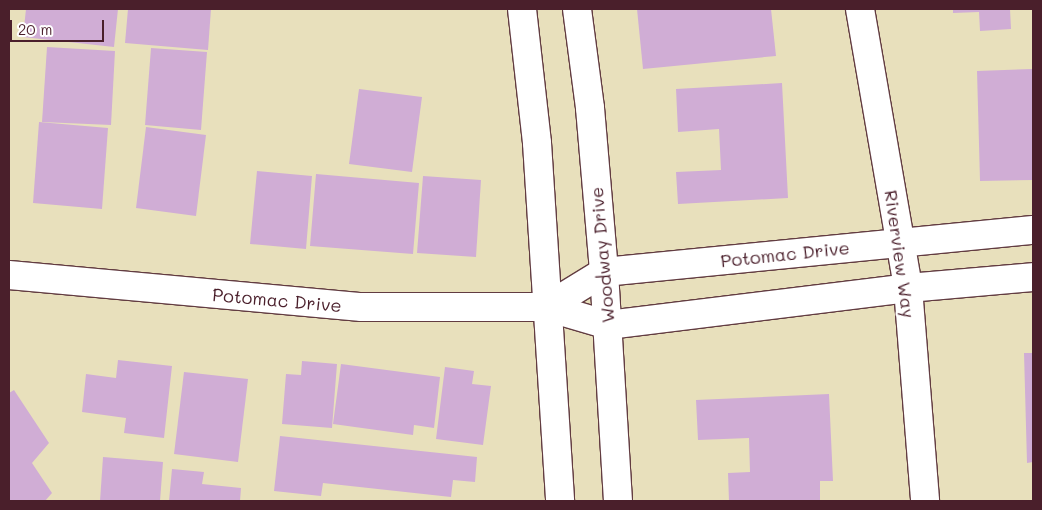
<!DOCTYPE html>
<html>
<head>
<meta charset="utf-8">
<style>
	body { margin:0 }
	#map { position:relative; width:1042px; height:510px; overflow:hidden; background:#e8e0bc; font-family:Mali,sans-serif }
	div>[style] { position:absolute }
	.building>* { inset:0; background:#d0add5 }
	.roads { filter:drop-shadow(1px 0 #623c41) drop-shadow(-1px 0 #623c41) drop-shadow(0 1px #623c41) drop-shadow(0 -1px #623c41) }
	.street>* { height:28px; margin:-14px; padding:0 14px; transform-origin:14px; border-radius:14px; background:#fff }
	.secondary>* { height:28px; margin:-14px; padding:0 14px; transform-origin:14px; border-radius:14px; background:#fff }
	span { translate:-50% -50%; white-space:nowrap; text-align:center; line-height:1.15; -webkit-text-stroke:4.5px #fff; paint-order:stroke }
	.street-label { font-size:18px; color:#4a1f2b }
	.frame { position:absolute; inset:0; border:10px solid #4a1f2b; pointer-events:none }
	.scale { position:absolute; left:10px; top:20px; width:94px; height:22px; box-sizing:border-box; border:2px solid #4a1f2b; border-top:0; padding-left:6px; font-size:15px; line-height:18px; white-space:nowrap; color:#4a1f2b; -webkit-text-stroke:4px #fff; paint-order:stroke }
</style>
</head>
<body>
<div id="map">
	<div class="building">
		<i style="clip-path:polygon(26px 9px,118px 9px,114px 47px,23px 37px)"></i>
		<i style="clip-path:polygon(128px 9px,211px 9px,208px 50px,125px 43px)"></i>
		<i style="clip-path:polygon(637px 9px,771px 9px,776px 56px,643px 69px)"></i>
		<i style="clip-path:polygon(953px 9px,1010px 9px,1011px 29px,980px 31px,979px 12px,953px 13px)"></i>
		<i style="clip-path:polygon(47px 47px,115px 51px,111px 125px,42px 122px)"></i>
		<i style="clip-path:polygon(151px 48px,207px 52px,201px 130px,145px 125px)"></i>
		<i style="clip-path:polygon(1033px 69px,1033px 180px,980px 181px,977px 71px)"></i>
		<i style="clip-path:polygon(782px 83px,788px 198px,678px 204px,676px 172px,721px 170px,719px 129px,678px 132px,676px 89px)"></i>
		<i style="clip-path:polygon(359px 89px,422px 97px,412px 172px,349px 164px)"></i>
		<i style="clip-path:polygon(39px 122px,108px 128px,102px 209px,33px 203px)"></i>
		<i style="clip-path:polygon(146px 127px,206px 135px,196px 216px,136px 208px)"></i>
		<i style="clip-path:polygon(257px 171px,312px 176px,306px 249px,250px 244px)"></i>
		<i style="clip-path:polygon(316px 174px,419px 183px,413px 254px,310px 246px)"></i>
		<i style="clip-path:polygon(423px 176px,481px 180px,476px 257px,417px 253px)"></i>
		<i style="clip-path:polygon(1024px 353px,1033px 353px,1033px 462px,1027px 463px)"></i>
		<i style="clip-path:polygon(118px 360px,172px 366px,164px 438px,124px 433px,126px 418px,82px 412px,86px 374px,116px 378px)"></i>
		<i style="clip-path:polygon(302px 361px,337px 364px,332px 428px,282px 424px,286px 374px,301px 375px)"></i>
		<i style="clip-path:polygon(341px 364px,440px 377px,434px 428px,414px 425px,413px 435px,333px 424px)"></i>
		<i style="clip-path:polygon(445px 367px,474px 371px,472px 384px,491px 386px,483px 445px,436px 439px)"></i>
		<i style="clip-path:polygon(184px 372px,248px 379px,238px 462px,174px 454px)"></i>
		<i style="clip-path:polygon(14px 390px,49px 443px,32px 463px,52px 493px,45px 501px,9px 501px,9px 393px)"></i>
		<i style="clip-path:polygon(829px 394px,833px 481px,820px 481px,820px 501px,729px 501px,728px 473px,750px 472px,749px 438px,698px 440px,696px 400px)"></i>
		<i style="clip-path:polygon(280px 436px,477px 457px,475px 482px,453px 480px,451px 497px,323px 483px,321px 496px,274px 491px)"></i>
		<i style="clip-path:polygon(103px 457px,163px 462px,160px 501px,100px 501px)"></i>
		<i style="clip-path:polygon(172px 469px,204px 472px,202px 484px,241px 488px,240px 501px,169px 501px)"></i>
	</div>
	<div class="roads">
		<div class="street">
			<i style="left:860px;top:9px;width:283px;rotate:80.2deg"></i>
			<i style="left:908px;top:288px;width:214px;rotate:85.4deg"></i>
			<i style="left:604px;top:272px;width:431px;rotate:-5.6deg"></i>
			<i style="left:608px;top:325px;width:302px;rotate:-7deg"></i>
			<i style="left:908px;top:288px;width:125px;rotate:-5deg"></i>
		</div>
		<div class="secondary">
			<i style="left:522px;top:9px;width:135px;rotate:83.6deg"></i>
			<i style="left:537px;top:143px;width:359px;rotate:86.3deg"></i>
			<i style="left:577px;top:9px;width:100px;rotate:82.5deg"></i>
			<i style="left:590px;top:108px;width:165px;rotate:85.1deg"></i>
			<i style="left:604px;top:272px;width:229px;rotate:86.5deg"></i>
			<i style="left:9px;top:275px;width:354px;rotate:5.2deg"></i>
			<i style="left:362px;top:307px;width:185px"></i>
			<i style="left:547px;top:307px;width:64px;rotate:16.4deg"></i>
			<i style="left:547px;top:307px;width:67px;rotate:-31.6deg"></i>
		</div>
	</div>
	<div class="street-label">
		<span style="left:785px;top:254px;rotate:-6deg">Potomac Drive</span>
		<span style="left:900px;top:254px;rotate:82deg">Riverview Way</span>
		<span style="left:602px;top:255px;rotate:-95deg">Woodway Drive</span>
		<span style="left:277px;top:300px;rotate:5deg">Potomac Drive</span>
	</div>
	<div class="frame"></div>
	<div class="scale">20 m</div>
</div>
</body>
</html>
